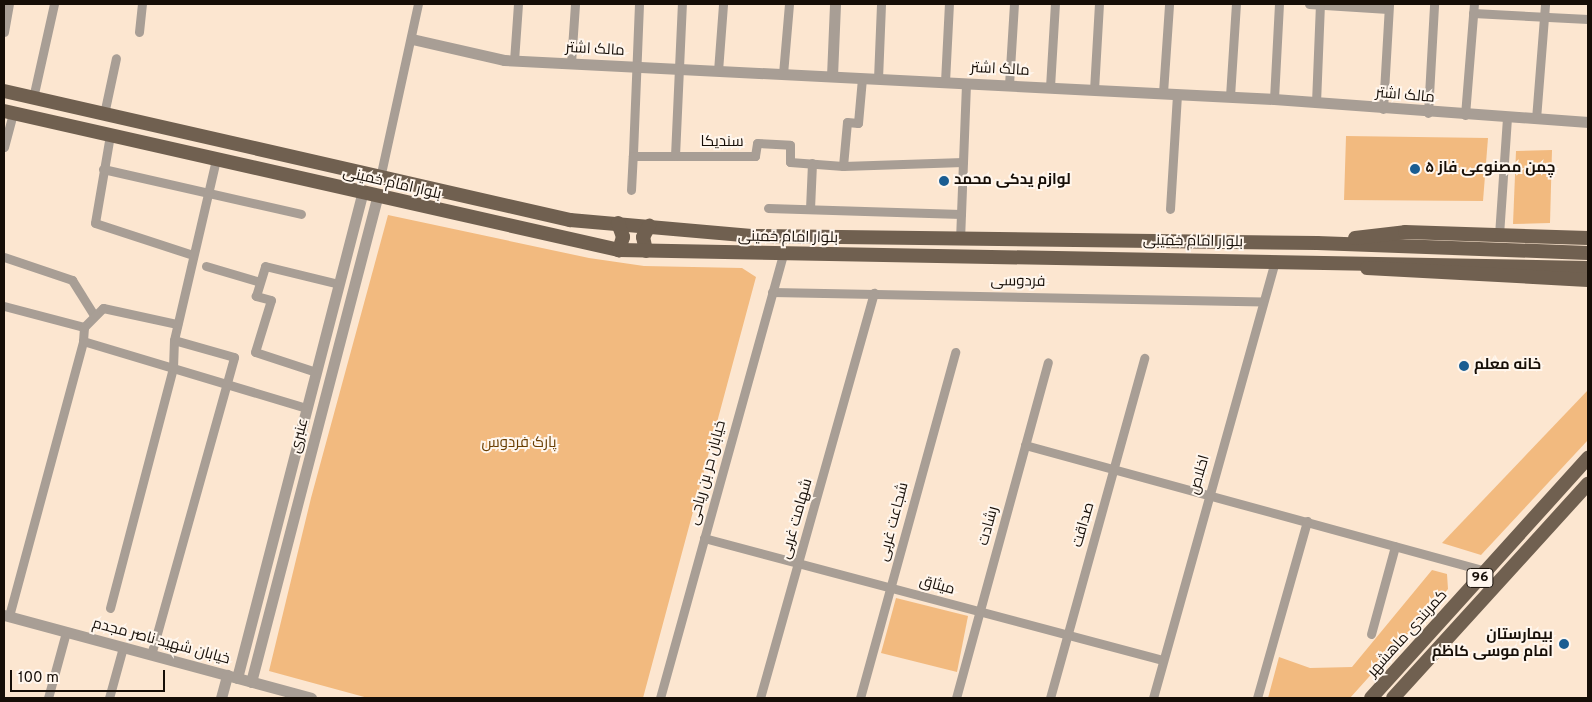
<!DOCTYPE html>
<html>
<head>
<meta charset="utf-8">
<style>
	body { margin:0 }
	#map { position:relative; width:1592px; height:702px; overflow:hidden; background:#fce6d0; font-family:Overpass,Cairo,sans-serif }
	div>[style] { position:absolute }
	.green>* { inset:0; background:#f2ba7f }
	.minor>* { height:9px; margin:-4.5px; padding:0 4.5px; transform-origin:4.5px; border-radius:4.5px; background:#a89e95 }
	.tertiary>* { height:11px; margin:-5.5px; padding:0 5.5px; transform-origin:5.5px; border-radius:5.5px; background:#a89e95 }
	.primary>* { height:14px; margin:-7px; padding:0 7px; transform-origin:7px; border-radius:7px; background:#706050 }
	.dots>* { width:14px; height:14px; translate:-50% -50%; box-sizing:border-box; border:2px solid #fff6ed; border-radius:50% }
	span { translate:-50% -50%; white-space:nowrap; text-align:center; line-height:1.15; -webkit-text-stroke:4px #fff6ed; paint-order:stroke }
	.shield-label span { padding:1px 4px; background:#fff6ed; border:1px solid; border-radius:4px; -webkit-text-stroke-width:0 }
	.shield-label { font-size:14px; color:#160e07; font-weight:700 }
	.street-label { font-size:15px; color:#160e07 }
	.poi-label { font-size:15px; color:#160e07; font-weight:700 }
	.left { translate:0 -50%; text-align:left }
	.right { translate:-100% -50%; text-align:right }
	.park-label { font-size:15px; color:#683d00 }
	.frame { position:absolute; inset:0; border:5px solid #160e07; pointer-events:none }
	.scale { position:absolute; left:10px; top:670px; width:155px; height:22px; box-sizing:border-box; border:2px solid #160e07; border-top:0; padding-left:6px; font-size:15px; line-height:18px; white-space:nowrap; color:#160e07; -webkit-text-stroke:4px #fff6ed; paint-order:stroke }
</style>
</head>
<body>
<div id="map">
	<div class="green">
		<i style="clip-path:polygon(1346px 136px,1488px 138px,1483px 201px,1344px 200px)"></i>
		<i style="clip-path:polygon(1552px 150px,1550px 223px,1513px 224px,1516px 151px)"></i>
		<i style="clip-path:polygon(388px 215px,589px 258px,644px 266px,742px 268px,756px 277px,643px 698px,368px 698px,269px 671px,311px 498px)"></i>
		<i style="clip-path:polygon(1588px 390px,1588px 440px,1481px 555px,1442px 543px)"></i>
		<i style="clip-path:polygon(1432px 570px,1447px 574px,1448px 589px,1350px 698px,1268px 698px,1279px 657px,1310px 668px,1352px 667px)"></i>
		<i style="clip-path:polygon(896px 598px,968px 616px,957px 672px,881px 653px)"></i>
	</div>
	<div class="minor">
		<i style="left:639px;top:4px;width:152px;rotate:92.3deg"></i>
		<i style="left:633px;top:156px;width:122px"></i>
		<i style="left:755px;top:156px;width:13px;rotate:-81deg"></i>
		<i style="left:757px;top:143px;width:33px;rotate:3deg"></i>
		<i style="left:790px;top:145px;width:17px;rotate:90deg"></i>
		<i style="left:790px;top:162px;width:53px;rotate:4.3deg"></i>
		<i style="left:843px;top:166px;width:120px;rotate:-1.9deg"></i>
		<i style="left:1309px;top:4px;width:79px;rotate:3.6deg"></i>
		<i style="left:1473px;top:13px;width:115px;rotate:3deg"></i>
		<i style="left:4px;top:32px;width:28px;rotate:-80deg"></i>
		<i style="left:139px;top:32px;width:28px;rotate:-84deg"></i>
		<i style="left:514px;top:61px;width:57px;rotate:-86deg"></i>
		<i style="left:571px;top:63px;width:59px;rotate:-86.1deg"></i>
		<i style="left:718px;top:71px;width:67px;rotate:-85.7deg"></i>
		<i style="left:783px;top:74px;width:70px;rotate:-85.1deg"></i>
		<i style="left:878px;top:79px;width:75px;rotate:-87.7deg"></i>
		<i style="left:945px;top:82px;width:78px;rotate:-87.1deg"></i>
		<i style="left:1009px;top:85px;width:81px;rotate:-86.5deg"></i>
		<i style="left:1050px;top:87px;width:83px;rotate:-86.6deg"></i>
		<i style="left:1094px;top:90px;width:86px;rotate:-86.7deg"></i>
		<i style="left:1163px;top:93px;width:89px;rotate:-86.1deg"></i>
		<i style="left:1230px;top:96px;width:92px;rotate:-86.3deg"></i>
		<i style="left:33px;top:98px;width:96px;rotate:-77.4deg"></i>
		<i style="left:1274px;top:99px;width:95px;rotate:-87deg"></i>
		<i style="left:1316px;top:103px;width:99px;rotate:-87.7deg"></i>
		<i style="left:1383px;top:109px;width:105px;rotate:-86.7deg"></i>
		<i style="left:1428px;top:113px;width:109px;rotate:-86.8deg"></i>
		<i style="left:104px;top:114px;width:57px;rotate:-77.9deg"></i>
		<i style="left:1465px;top:115px;width:111px;rotate:-85.4deg"></i>
		<i style="left:1536px;top:119px;width:115px;rotate:-85.5deg"></i>
		<i style="left:110px;top:135px;width:89px;rotate:99.7deg"></i>
		<i style="left:95px;top:223px;width:103px;rotate:18.1deg"></i>
		<i style="left:4px;top:147px;width:35px;rotate:-75deg"></i>
		<i style="left:675px;top:156px;width:152px;rotate:-87.4deg"></i>
		<i style="left:843px;top:166px;width:44px;rotate:-84.8deg"></i>
		<i style="left:847px;top:122px;width:11px;rotate:5deg"></i>
		<i style="left:858px;top:123px;width:45px;rotate:-84.9deg"></i>
		<i style="left:103px;top:169px;width:203px;rotate:12.8deg"></i>
		<i style="left:380px;top:178px;width:178px;rotate:-77.7deg"></i>
		<i style="left:631px;top:190px;width:34px;rotate:-87deg"></i>
		<i style="left:768px;top:208px;width:193px;rotate:1.8deg"></i>
		<i style="left:810px;top:209px;width:46px;rotate:-87.5deg"></i>
		<i style="left:1170px;top:209px;width:115px;rotate:-86.5deg"></i>
		<i style="left:1499px;top:235px;width:118px;rotate:-86.1deg"></i>
		<i style="left:960px;top:240px;width:157px;rotate:-87.8deg"></i>
		<i style="left:4px;top:257px;width:72px;rotate:18.7deg"></i>
		<i style="left:72px;top:280px;width:40px;rotate:58deg"></i>
		<i style="left:206px;top:266px;width:56px;rotate:16.5deg"></i>
		<i style="left:772px;top:292px;width:491px;rotate:1.1deg"></i>
		<i style="left:4px;top:306px;width:83px;rotate:14.7deg"></i>
		<i style="left:84px;top:327px;width:14px;rotate:94deg"></i>
		<i style="left:83px;top:341px;width:234px;rotate:16.7deg"></i>
		<i style="left:84px;top:327px;width:27px;rotate:-45deg"></i>
		<i style="left:103px;top:308px;width:76px;rotate:12.2deg"></i>
		<i style="left:316px;top:372px;width:64px;rotate:-161.8deg"></i>
		<i style="left:255px;top:352px;width:54px;rotate:-72.9deg"></i>
		<i style="left:271px;top:300px;width:16px;rotate:-165deg"></i>
		<i style="left:256px;top:296px;width:31px;rotate:-73deg"></i>
		<i style="left:265px;top:266px;width:76px;rotate:13.7deg"></i>
		<i style="left:1025px;top:445px;width:479px;rotate:15.3deg"></i>
		<i style="left:704px;top:538px;width:475px;rotate:14.9deg"></i>
		<i style="left:110px;top:608px;width:248px;rotate:-75.3deg"></i>
		<i style="left:173px;top:368px;width:28px;rotate:-88deg"></i>
		<i style="left:174px;top:340px;width:185px;rotate:-76.9deg"></i>
		<i style="left:9px;top:616px;width:285px;rotate:-74.9deg"></i>
		<i style="left:1371px;top:634px;width:91px;rotate:-74.7deg"></i>
		<i style="left:151px;top:655px;width:309px;rotate:-74.4deg"></i>
		<i style="left:234px;top:357px;width:62px;rotate:-164.2deg"></i>
		<i style="left:48px;top:698px;width:68px;rotate:-74.7deg"></i>
		<i style="left:109px;top:698px;width:53px;rotate:-74.6deg"></i>
		<i style="left:660px;top:698px;width:461px;rotate:-74.5deg"></i>
		<i style="left:760px;top:698px;width:421px;rotate:-74.3deg"></i>
		<i style="left:860px;top:698px;width:359px;rotate:-74.6deg"></i>
		<i style="left:956px;top:698px;width:348px;rotate:-74.7deg"></i>
		<i style="left:1050px;top:698px;width:353px;rotate:-74.5deg"></i>
		<i style="left:1153px;top:698px;width:455px;rotate:-74.4deg"></i>
		<i style="left:1257px;top:698px;width:184px;rotate:-74.2deg"></i>
	</div>
	<div class="tertiary">
		<i style="left:412px;top:39px;width:94px;rotate:12.9deg"></i>
		<i style="left:504px;top:60px;width:771px;rotate:2.9deg"></i>
		<i style="left:1274px;top:99px;width:315px;rotate:4.2deg"></i>
		<i style="left:832px;top:76px;width:72px;rotate:-87.6deg"></i>
		<i style="left:4px;top:615px;width:318px;rotate:15.1deg"></i>
		<i style="left:237px;top:678px;width:500px;rotate:-75.5deg"></i>
		<i style="left:251px;top:682px;width:500px;rotate:-75.41deg"></i>
		<i style="left:221px;top:698px;width:24px;rotate:-75deg"></i>
	</div>
	<div class="primary">
		<i style="left:4px;top:91px;width:581px;rotate:12.84deg"></i>
		<i style="left:570px;top:220px;width:185px;rotate:5deg"></i>
		<i style="left:754px;top:236px;width:563px;rotate:0.71deg"></i>
		<i style="left:1317px;top:243px;width:271px;rotate:2.1deg"></i>
		<i style="left:4px;top:111px;width:631px;rotate:12.74deg"></i>
		<i style="left:619px;top:250px;width:969px;rotate:1.06deg"></i>
		<i style="left:618px;top:223px;width:15px;rotate:70deg"></i>
		<i style="left:623px;top:237px;width:14px;rotate:107deg"></i>
		<i style="left:1355px;top:238px;width:50px;rotate:-6.8deg"></i>
		<i style="left:1405px;top:232px;width:183px;rotate:1.9deg"></i>
		<i style="left:646px;top:251px;width:14px;rotate:-102deg"></i>
		<i style="left:643px;top:237px;width:13px;rotate:-61deg"></i>
		<i style="left:1367px;top:268px;width:221px;rotate:3.1deg"></i>
		<i style="left:1371px;top:698px;width:324px;rotate:-47.9deg"></i>
		<i style="left:1393px;top:698px;width:290px;rotate:-47.7deg"></i>
	</div>
	<div class="dots">
		<i style="left:1415px;top:169px;background:#1a5d92"></i>
		<i style="left:944px;top:181px;background:#1a5d92"></i>
		<i style="left:1464px;top:366px;background:#1a5d92"></i>
		<i style="left:1564px;top:644px;background:#1a5d92"></i>
	</div>
	<div class="shield-label">
		<span style="left:1480px;top:578px">96</span>
	</div>
	<div class="street-label">
		<span style="left:595px;top:50px;rotate:3deg">مالک اشتر</span>
		<span style="left:1000px;top:70px;rotate:3deg">مالک اشتر</span>
		<span style="left:1405px;top:96px;rotate:5deg">مالک اشتر</span>
		<span style="left:722px;top:143px">سندیکا</span>
		<span style="left:392px;top:184px;rotate:13deg">بلوار امام خمینی</span>
		<span style="left:788px;top:238px;rotate:1deg">بلوار امام خمینی</span>
		<span style="left:1193px;top:242px;rotate:1deg">بلوار امام خمینی</span>
		<span style="left:1018px;top:282px;rotate:1deg">فردوسی</span>
		<span style="left:300px;top:436px;rotate:-76deg">عنبری</span>
		<span style="left:708px;top:473px;rotate:-75deg">خیابان حر بن ریاحی</span>
		<span style="left:1200px;top:475px;rotate:-74deg">اخلاص</span>
		<span style="left:797px;top:519px;rotate:-74deg">شهامت غربی</span>
		<span style="left:894px;top:522px;rotate:-75deg">شجاعت غربی</span>
		<span style="left:1084px;top:525px;rotate:-74deg">صداقت</span>
		<span style="left:989px;top:526px;rotate:-75deg">رشادت</span>
		<span style="left:937px;top:586px;rotate:15deg">میثاق</span>
		<span style="left:1408px;top:634px;rotate:-48deg">کمربندی ماهشهر</span>
		<span style="left:161px;top:642px;rotate:15deg">خیابان شهید ناصر مجدم</span>
	</div>
	<div class="poi-label">
		<span class="left" style="left:1425px;top:169px">چمن مصنوعی فاز ۵</span>
		<span class="left" style="left:954px;top:181px">لوازم یدکی محمد</span>
		<span class="left" style="left:1474px;top:366px">خانه معلم</span>
		<span class="right" style="left:1553px;top:644px">بیمارستان<br>امام موسی کاظم</span>
	</div>
	<div class="park-label">
		<span style="left:519px;top:444px">پارک فردوس</span>
	</div>
	<div class="frame"></div>
	<div class="scale">100 m</div>
</div>
</body>
</html>
